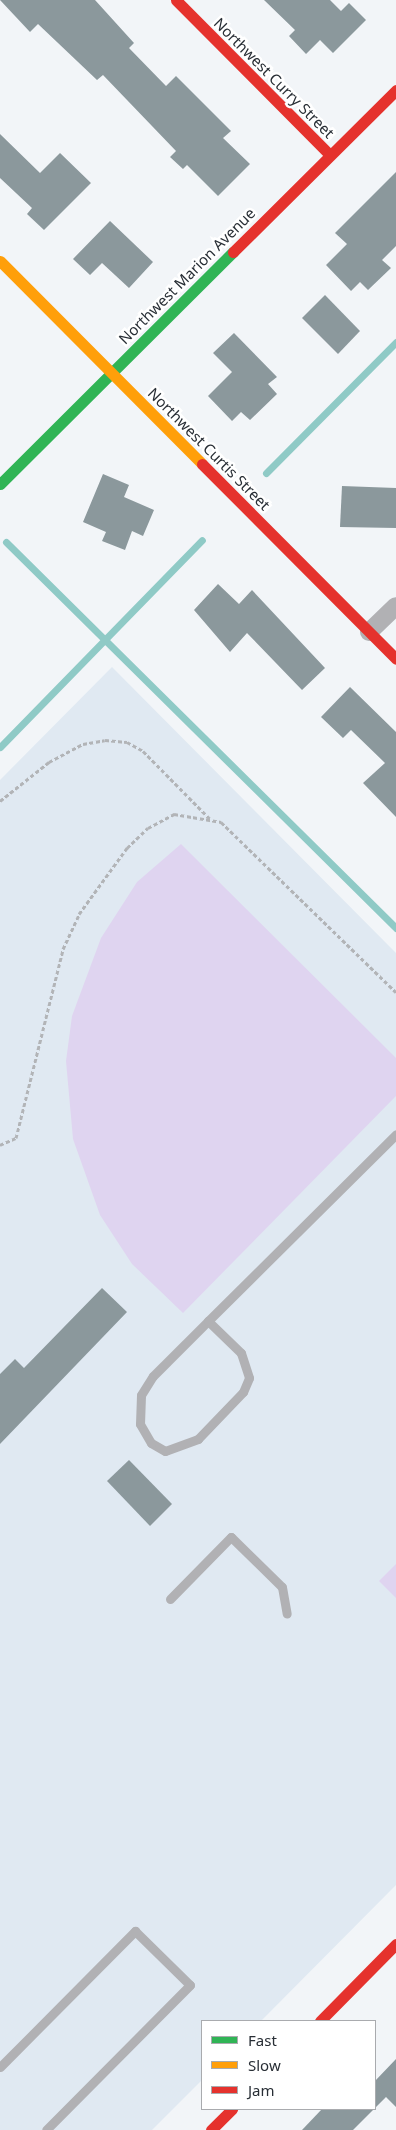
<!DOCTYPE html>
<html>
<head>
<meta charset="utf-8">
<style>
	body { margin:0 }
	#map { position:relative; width:396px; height:2130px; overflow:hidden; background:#f2f5f8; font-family:"Noto Sans",sans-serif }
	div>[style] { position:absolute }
	.built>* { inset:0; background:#e0e9f2 }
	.green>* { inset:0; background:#dfd4f0 }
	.stream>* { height:7px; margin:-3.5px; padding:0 3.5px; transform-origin:3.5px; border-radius:3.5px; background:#8fcac6 }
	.building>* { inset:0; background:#8b989c }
	.path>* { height:3px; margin-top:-1.5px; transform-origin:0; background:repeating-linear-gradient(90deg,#b2b4b7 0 4px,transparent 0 6.5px) }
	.lane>* { height:9px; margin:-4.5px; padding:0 4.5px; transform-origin:4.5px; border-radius:4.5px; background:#b1b1b4 }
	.street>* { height:18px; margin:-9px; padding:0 9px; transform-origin:9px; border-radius:9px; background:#b1b1b4 }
	.fast>* { height:11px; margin:-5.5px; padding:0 5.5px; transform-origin:5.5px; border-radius:5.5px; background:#30b455 }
	.slow>* { height:11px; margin:-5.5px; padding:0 5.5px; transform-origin:5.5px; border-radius:5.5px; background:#ff9f0a }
	.jam>* { height:11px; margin:-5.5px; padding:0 5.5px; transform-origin:5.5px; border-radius:5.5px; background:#e5322d }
	span { translate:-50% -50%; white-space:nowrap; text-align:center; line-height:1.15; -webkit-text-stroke:5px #fff; paint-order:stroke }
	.street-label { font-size:15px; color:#282e35 }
	.legend { position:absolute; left:201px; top:2020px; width:175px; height:90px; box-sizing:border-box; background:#fff; border:1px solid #a9abae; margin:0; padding:6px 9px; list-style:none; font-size:15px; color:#282e35 }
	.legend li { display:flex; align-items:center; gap:10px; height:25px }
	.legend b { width:25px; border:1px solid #a9abae }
</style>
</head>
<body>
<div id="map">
	<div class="built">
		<i style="clip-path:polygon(112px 667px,396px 953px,396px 1885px,261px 2021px,202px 2021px,202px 2080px,152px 2130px,0 2130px,0 780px)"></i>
	</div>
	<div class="green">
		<i style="clip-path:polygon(181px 844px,396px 1058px,396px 1096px,183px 1313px,132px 1264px,100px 1215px,73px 1139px,66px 1061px,72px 1016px,101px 938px,137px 882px)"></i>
		<i style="clip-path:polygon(396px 1564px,396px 1598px,379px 1581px)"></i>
	</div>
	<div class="stream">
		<i style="left:266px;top:473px;width:185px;rotate:-45.2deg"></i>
		<i style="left:6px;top:542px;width:549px;rotate:44.7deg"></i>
		<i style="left:0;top:747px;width:289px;rotate:-45.7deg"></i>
	</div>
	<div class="building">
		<i style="clip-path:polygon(0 0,95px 0,134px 43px,129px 48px,166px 86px,176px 76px,231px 131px,223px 138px,250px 164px,218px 196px,187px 165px,183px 169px,170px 157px,176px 151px,103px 75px,97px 80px,38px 24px,30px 32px)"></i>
		<i style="clip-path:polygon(264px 0,330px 0,341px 11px,349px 3px,366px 20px,333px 53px,320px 40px,306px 54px,289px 36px,295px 30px)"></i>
		<i style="clip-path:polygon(0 134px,40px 173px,60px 153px,91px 183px,44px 230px,27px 214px,32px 208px,0 178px)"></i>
		<i style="clip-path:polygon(396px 172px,396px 246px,382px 260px,391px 268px,368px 290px,360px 282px,351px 291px,326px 265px,347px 244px,335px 233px)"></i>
		<i style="clip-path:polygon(110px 221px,153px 262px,129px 288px,102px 263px,90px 275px,73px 259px)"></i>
		<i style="clip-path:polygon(325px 295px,360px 331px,338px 354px,302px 318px)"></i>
		<i style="clip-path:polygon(234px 333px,277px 377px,268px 384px,277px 394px,250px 420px,241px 412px,232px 421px,208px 396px,232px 372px,213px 353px)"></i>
		<i style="clip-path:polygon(103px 474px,129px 485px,124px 497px,154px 510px,143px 536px,132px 531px,125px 550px,102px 541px,106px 532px,83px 522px)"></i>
		<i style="clip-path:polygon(342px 486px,396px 488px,396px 528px,340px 527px)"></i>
		<i style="clip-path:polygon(218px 584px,239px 604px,252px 590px,325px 668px,302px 690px,247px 633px,230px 652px,194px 610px)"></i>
		<i style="clip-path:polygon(350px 687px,396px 732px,396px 817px,363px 783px,385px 763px,351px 730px,343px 738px,321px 717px)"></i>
		<i style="clip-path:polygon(102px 1288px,127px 1312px,0 1444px,0 1374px,15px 1359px,24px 1368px)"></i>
		<i style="clip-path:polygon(129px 1460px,172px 1504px,150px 1526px,107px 1481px)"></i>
		<i style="clip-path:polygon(396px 2059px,396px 2107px,386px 2097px,375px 2108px,375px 2081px)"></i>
		<i style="clip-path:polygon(322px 2109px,374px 2109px,353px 2130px,302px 2130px)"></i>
	</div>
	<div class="path">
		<i style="left:0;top:801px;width:63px;rotate:-38.5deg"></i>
		<i style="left:49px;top:762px;width:38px;rotate:-28deg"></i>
		<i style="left:83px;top:744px;width:22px;rotate:-10deg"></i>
		<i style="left:105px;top:740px;width:22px;rotate:5deg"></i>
		<i style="left:127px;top:742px;width:18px;rotate:29deg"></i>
		<i style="left:143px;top:751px;width:95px;rotate:45.4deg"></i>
		<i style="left:0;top:1145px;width:17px;rotate:-24deg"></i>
		<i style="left:16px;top:1138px;width:195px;rotate:-76deg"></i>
		<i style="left:63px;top:949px;width:38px;rotate:-65deg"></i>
		<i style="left:79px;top:914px;width:82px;rotate:-54deg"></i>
		<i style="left:127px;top:848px;width:29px;rotate:-44deg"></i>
		<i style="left:148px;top:828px;width:30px;rotate:-28deg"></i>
		<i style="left:174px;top:814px;width:48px;rotate:9.7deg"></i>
		<i style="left:221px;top:822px;width:244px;rotate:44.2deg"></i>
	</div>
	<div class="lane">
		<i style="left:208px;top:1321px;width:46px;rotate:44.1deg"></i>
		<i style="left:241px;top:1353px;width:26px;rotate:72deg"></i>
		<i style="left:249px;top:1378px;width:15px;rotate:113deg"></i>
		<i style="left:243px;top:1392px;width:65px;rotate:133.8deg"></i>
		<i style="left:198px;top:1439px;width:35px;rotate:160deg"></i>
		<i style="left:165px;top:1451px;width:16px;rotate:-150deg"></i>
		<i style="left:151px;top:1443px;width:22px;rotate:-120deg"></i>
		<i style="left:140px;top:1424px;width:29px;rotate:-88deg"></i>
		<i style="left:141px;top:1395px;width:22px;rotate:-58deg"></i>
		<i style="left:153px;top:1376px;width:78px;rotate:-45deg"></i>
		<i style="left:208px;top:1321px;width:265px;rotate:-44.8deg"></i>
		<i style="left:170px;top:1599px;width:87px;rotate:-45.5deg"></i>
		<i style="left:231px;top:1537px;width:71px;rotate:44.4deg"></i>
		<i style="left:282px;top:1587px;width:27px;rotate:80deg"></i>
		<i style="left:0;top:2067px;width:192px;rotate:-45.2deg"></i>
		<i style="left:135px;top:1931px;width:77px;rotate:44.5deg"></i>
		<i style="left:190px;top:1985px;width:204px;rotate:134.8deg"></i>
	</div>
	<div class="street">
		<i style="left:369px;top:632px;width:37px;rotate:-44deg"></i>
	</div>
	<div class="fast">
		<i style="left:0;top:484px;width:329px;rotate:-44.9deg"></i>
	</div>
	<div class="slow">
		<i style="left:0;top:261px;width:286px;rotate:45.1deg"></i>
	</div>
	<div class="jam">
		<i style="left:176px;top:0;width:218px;rotate:45.2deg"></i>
		<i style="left:233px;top:252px;width:230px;rotate:-44.8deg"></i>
		<i style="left:202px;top:464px;width:275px;rotate:45.1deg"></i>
		<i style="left:320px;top:2021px;width:108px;rotate:-45.4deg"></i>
		<i style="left:211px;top:2130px;width:30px;rotate:-45deg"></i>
	</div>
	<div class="street-label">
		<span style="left:274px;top:78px;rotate:45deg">Northwest Curry Street</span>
		<span style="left:187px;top:276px;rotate:-45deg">Northwest Marion Avenue</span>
		<span style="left:209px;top:449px;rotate:45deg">Northwest Curtis Street</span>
	</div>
	<ul class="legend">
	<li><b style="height:6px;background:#30b455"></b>Fast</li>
	<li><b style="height:6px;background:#ff9f0a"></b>Slow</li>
	<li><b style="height:6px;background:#e5322d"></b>Jam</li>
	</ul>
</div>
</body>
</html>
